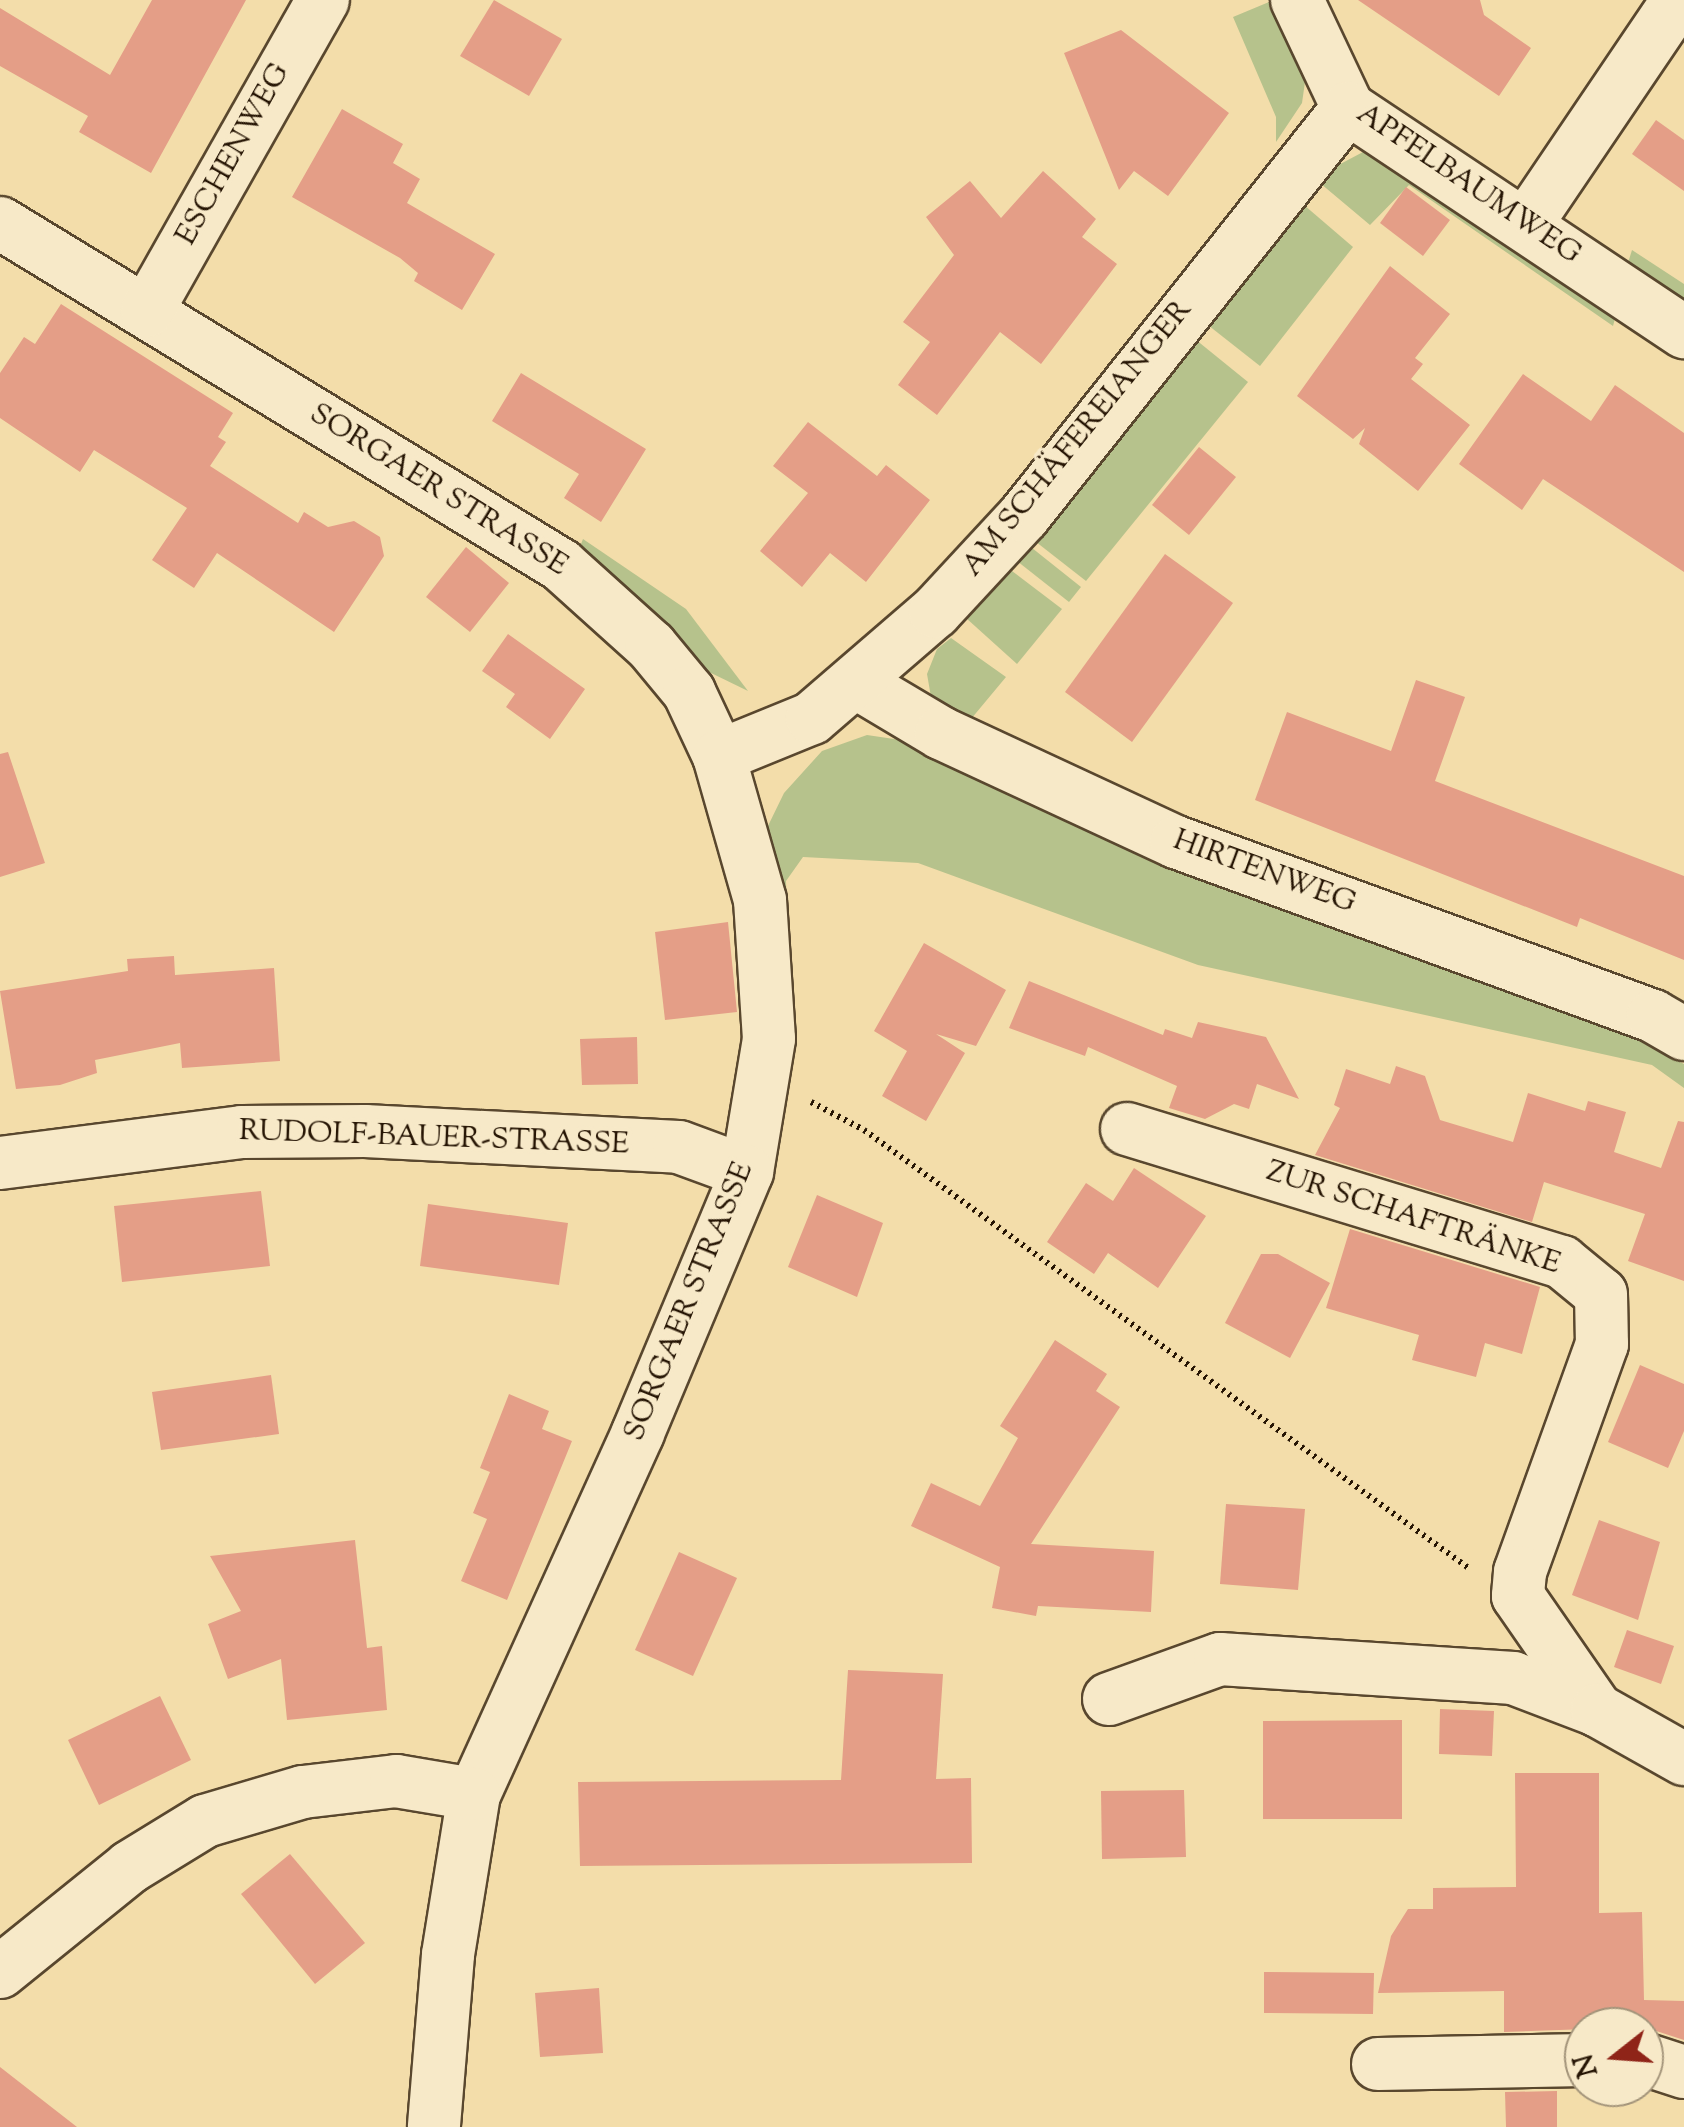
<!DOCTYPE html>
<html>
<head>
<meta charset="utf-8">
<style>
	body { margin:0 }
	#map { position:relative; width:1684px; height:2127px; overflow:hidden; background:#f3ddaa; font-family:"Sorts Mill Goudy",serif }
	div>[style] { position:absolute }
	.green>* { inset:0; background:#b6c28c }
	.building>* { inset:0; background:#e49e87 }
	.path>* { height:6px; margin-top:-3px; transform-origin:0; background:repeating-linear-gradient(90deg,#261504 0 2.5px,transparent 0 7.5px) }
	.roads { filter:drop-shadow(2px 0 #59472e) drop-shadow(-2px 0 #59472e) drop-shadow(0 2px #59472e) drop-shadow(0 -2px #59472e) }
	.street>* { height:52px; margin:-26px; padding:0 26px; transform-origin:26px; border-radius:26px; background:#f7e9c8 }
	span { translate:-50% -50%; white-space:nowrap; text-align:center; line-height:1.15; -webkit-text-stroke:8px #f7e9c8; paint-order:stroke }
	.street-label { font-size:30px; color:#261504 }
	.north { position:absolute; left:1564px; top:2007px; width:100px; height:100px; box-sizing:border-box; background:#f7e9c8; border:2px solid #a3947a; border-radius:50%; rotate:253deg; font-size:28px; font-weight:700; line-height:40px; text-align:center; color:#261504 }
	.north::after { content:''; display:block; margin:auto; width:35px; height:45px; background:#8f2418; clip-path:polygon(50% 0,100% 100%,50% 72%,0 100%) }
</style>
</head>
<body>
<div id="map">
	<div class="green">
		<i style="clip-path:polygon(1269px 2px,1305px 82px,1302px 103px,1276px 142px,1276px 117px,1233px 17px)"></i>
		<i style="clip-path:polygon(1363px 152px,1391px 156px,1617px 311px,1613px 326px,1409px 185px,1370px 225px,1314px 178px)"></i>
		<i style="clip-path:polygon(1297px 199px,1353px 247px,1260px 366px,1199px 318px)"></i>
		<i style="clip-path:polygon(1632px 250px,1684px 284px,1684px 298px,1677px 303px,1626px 269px)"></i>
		<i style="clip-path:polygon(1190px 335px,1248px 382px,1086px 581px,1031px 538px)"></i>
		<i style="clip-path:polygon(583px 539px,686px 609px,748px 691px,709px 672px,577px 554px)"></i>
		<i style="clip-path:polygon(1027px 544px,1081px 587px,1069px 602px,1017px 561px)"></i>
		<i style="clip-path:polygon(1012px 571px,1062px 609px,1017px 664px,966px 618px)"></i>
		<i style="clip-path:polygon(951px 638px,1006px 677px,971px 719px,1203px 830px,964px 723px,931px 697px,927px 674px,937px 649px)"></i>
		<i style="clip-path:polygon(867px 735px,921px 743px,1113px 842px,1617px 1028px,1684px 1064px,1684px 1088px,1652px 1065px,1198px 965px,918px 863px,803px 857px,786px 881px,790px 1010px,766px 830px,784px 793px,822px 751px)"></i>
	</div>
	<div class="building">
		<i style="clip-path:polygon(152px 0,246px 0,151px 173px,79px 132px,88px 116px,0 66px,0 8px,110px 75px)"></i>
		<i style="clip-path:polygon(494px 0,562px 39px,529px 96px,460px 56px)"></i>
		<i style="clip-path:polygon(1358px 0,1480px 0,1484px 15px,1531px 48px,1499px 96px)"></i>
		<i style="clip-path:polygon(1121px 30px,1229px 113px,1168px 196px,1134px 171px,1119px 190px,1064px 53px)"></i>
		<i style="clip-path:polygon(342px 109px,403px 144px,393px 163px,420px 179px,407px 203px,495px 254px,462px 310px,414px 281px,418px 273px,400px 258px,292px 197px)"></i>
		<i style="clip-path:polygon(1656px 120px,1684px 140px,1684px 191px,1632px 154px)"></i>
		<i style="clip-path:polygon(1043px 171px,1096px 219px,1082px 237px,1117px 264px,1041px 364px,1000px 332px,937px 415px,898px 385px,930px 342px,903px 322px,954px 255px,926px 217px,970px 181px,1001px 218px)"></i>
		<i style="clip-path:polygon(1406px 187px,1450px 220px,1423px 256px,1380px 223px)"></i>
		<i style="clip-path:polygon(1390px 266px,1450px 314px,1415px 358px,1423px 364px,1411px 379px,1470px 425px,1418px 491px,1359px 444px,1365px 428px,1353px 439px,1297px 396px)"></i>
		<i style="clip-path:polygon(61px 304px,233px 413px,218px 437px,226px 442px,210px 466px,298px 523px,304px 512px,328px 527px,354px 521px,380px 537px,384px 556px,334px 632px,217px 553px,194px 588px,152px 560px,187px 508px,94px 450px,80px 472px,0 418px,0 373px,24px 337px,35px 344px)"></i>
		<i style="clip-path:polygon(521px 373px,646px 449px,601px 522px,564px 498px,579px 474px,492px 421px)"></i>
		<i style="clip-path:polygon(1523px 374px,1591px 421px,1615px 385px,1684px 433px,1684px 572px,1543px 479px,1522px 510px,1459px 464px)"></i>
		<i style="clip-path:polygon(808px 422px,877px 476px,886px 465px,930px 500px,866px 582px,830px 553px,802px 587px,760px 551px,808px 493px,773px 466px)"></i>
		<i style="clip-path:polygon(1199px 447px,1236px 477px,1189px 535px,1152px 505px)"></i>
		<i style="clip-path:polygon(466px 547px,509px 583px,470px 632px,426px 597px)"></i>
		<i style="clip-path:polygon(1165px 554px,1233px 603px,1132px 742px,1065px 692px)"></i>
		<i style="clip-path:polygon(508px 634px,585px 689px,550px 739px,506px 707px,515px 694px,482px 671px)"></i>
		<i style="clip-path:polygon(1416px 680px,1465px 697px,1435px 781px,1684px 876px,1684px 960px,1580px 918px,1577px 927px,1255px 800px,1287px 712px,1391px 751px)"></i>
		<i style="clip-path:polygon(8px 752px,45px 863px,0 877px,0 754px)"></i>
		<i style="clip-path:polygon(728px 922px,737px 1012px,665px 1020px,655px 932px)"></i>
		<i style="clip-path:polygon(924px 943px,1006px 990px,976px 1046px,936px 1034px,965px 1053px,926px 1121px,882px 1096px,907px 1051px,874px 1031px)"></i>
		<i style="clip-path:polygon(174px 956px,175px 975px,274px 968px,280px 1061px,182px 1068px,180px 1043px,95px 1060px,97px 1073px,60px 1085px,16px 1089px,0 991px,128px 971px,127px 959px)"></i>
		<i style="clip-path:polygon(1029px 981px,1163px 1035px,1165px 1029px,1192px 1038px,1198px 1022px,1266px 1037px,1299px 1099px,1257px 1084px,1249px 1109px,1234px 1104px,1205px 1119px,1169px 1108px,1177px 1086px,1088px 1047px,1085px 1056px,1009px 1028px)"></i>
		<i style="clip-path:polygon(637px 1037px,638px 1084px,582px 1085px,580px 1039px)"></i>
		<i style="clip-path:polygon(1396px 1066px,1425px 1076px,1440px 1120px,1513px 1142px,1528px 1093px,1585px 1111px,1588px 1101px,1626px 1112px,1614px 1152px,1661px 1168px,1678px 1121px,1684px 1122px,1684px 1281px,1628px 1261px,1645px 1214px,1544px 1182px,1532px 1222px,1315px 1155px,1340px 1108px,1334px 1105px,1346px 1069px,1390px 1084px)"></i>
		<i style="clip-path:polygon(1134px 1168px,1206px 1216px,1158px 1288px,1108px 1253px,1094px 1274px,1047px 1242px,1086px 1183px,1113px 1201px)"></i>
		<i style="clip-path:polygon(261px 1191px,270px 1266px,122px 1282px,114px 1206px)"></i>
		<i style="clip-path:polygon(817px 1195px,883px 1223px,857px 1297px,788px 1267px)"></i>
		<i style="clip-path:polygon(428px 1204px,568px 1223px,559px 1285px,420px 1266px)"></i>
		<i style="clip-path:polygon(1350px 1229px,1540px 1287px,1522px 1354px,1485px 1343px,1476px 1377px,1412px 1360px,1419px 1335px,1326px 1308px)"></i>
		<i style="clip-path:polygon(1261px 1254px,1278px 1254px,1330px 1283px,1290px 1358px,1225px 1323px)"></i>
		<i style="clip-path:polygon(1055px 1340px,1107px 1374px,1096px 1391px,1120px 1407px,1031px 1544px,1154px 1551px,1151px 1612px,1038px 1606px,1036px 1616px,992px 1608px,1000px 1567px,911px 1526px,931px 1483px,980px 1506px,1018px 1438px,1000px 1426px)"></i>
		<i style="clip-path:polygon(1640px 1365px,1684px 1384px,1684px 1431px,1668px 1468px,1608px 1442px)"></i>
		<i style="clip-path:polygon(271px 1375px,279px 1434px,161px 1450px,152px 1392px)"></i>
		<i style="clip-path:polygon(509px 1394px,549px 1411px,542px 1429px,572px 1441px,507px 1600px,461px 1581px,487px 1519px,473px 1513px,490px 1472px,480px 1468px)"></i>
		<i style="clip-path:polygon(1226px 1504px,1305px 1509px,1298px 1590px,1220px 1584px)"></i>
		<i style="clip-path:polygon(1599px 1520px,1660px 1542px,1638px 1620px,1572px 1595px)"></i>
		<i style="clip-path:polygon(355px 1540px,367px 1648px,382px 1646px,387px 1710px,287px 1720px,281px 1659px,228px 1679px,208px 1624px,241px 1611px,210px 1556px)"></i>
		<i style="clip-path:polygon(679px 1552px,737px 1578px,693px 1676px,635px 1650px)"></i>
		<i style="clip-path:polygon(1627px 1630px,1674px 1646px,1661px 1684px,1614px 1667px)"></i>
		<i style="clip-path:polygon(848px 1670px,943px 1674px,936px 1779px,971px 1778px,972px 1863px,580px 1866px,578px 1782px,841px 1780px)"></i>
		<i style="clip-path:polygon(160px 1696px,191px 1760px,99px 1805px,68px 1740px)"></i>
		<i style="clip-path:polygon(1440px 1709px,1494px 1711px,1492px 1756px,1439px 1754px)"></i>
		<i style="clip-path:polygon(1402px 1720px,1402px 1819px,1263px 1819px,1263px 1721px)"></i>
		<i style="clip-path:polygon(1515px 1773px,1599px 1773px,1599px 1913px,1642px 1912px,1644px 2000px,1684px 2001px,1684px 2040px,1644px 2027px,1504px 2032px,1504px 1991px,1378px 1993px,1391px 1936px,1408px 1909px,1433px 1909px,1433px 1888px,1516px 1887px)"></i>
		<i style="clip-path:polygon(1184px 1790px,1186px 1857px,1102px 1859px,1101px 1791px)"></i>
		<i style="clip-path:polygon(290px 1854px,365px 1943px,315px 1984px,241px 1894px)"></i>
		<i style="clip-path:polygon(1264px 1972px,1374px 1973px,1373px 2014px,1264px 2013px)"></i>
		<i style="clip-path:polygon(599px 1988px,603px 2053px,540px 2057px,535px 1993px)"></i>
		<i style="clip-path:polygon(0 2067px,77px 2127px,0 2127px)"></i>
		<i style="clip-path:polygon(1557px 2091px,1557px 2127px,1506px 2127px,1505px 2092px)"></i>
	</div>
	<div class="path">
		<i style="left:811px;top:1102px;width:60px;rotate:27.8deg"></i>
		<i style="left:864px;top:1130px;width:748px;rotate:35.92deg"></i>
	</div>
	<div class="roads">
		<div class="street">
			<i style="left:1297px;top:0;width:119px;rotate:64.7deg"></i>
			<i style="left:1348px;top:108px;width:404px;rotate:33.7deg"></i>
			<i style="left:0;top:223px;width:657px;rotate:31.37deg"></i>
			<i style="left:561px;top:565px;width:121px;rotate:42deg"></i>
			<i style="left:651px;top:646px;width:60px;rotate:50.4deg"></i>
			<i style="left:689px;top:692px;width:71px;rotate:64.9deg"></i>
			<i style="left:719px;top:756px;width:150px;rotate:74.1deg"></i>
			<i style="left:760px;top:900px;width:139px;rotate:86.3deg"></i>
			<i style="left:769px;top:1039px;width:135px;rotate:99.4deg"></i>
			<i style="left:747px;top:1172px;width:283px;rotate:112.7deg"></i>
			<i style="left:638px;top:1433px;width:397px;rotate:114.4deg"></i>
			<i style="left:474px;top:1794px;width:163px;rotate:99.2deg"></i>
			<i style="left:448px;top:1955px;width:173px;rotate:94.7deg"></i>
			<i style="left:1527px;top:223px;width:269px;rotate:-55.9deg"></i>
			<i style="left:147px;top:311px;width:357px;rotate:-60.5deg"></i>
			<i style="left:857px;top:683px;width:98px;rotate:30.8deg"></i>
			<i style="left:941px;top:733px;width:259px;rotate:24.9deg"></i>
			<i style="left:1176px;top:842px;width:508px;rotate:20.04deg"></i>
			<i style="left:1653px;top:1016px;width:36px;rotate:30deg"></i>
			<i style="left:719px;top:756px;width:100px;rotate:-22.2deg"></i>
			<i style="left:812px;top:718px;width:162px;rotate:-40.8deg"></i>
			<i style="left:935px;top:612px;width:131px;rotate:-47.2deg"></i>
			<i style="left:1024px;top:516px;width:521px;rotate:-51.55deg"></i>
			<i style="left:1127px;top:1129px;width:455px;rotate:17deg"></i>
			<i style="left:1562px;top:1262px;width:50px;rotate:39.4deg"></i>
			<i style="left:1601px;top:1294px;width:50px;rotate:88.9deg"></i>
			<i style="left:1602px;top:1344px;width:242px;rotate:109.8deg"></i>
			<i style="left:1520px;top:1572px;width:24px;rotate:95deg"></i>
			<i style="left:1518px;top:1596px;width:139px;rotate:55.3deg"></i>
			<i style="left:0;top:1163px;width:244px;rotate:-7.3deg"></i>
			<i style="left:242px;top:1132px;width:123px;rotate:-0.5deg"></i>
			<i style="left:365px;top:1131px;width:314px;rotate:2.9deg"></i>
			<i style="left:679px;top:1147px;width:72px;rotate:20.2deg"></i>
			<i style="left:1109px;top:1699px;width:118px;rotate:-19.8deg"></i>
			<i style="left:1220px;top:1659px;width:294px;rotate:3.7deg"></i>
			<i style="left:1513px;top:1678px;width:90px;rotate:20.9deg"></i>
			<i style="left:1597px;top:1710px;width:100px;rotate:29.4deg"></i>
			<i style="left:0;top:1972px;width:167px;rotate:-38.9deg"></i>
			<i style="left:130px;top:1867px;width:88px;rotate:-31.5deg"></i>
			<i style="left:205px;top:1821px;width:102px;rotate:-16.5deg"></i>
			<i style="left:303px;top:1792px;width:94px;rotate:-6.7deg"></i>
			<i style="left:396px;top:1781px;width:79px;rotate:9.5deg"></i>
			<i style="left:1644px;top:2059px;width:42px;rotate:18deg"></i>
			<i style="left:1378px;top:2064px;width:206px;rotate:-1.1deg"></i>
		</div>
	</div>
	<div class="street-label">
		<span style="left:234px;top:155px;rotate:-61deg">ESCHENWEG</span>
		<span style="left:1468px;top:185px;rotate:34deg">APFELBAUMWEG</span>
		<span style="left:1078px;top:439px;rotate:-51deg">AM SCHÄFEREIANGER</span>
		<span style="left:438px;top:491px;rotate:32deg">SORGAER STRASSE</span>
		<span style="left:1264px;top:873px;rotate:20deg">HIRTENWEG</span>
		<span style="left:434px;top:1139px;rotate:2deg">RUDOLF-BAUER-STRASSE</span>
		<span style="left:1413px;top:1219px;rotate:18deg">ZUR SCHAFTRÄNKE</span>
		<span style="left:690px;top:1302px;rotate:-68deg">SORGAER STRASSE</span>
	</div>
	<div class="north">N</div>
</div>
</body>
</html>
